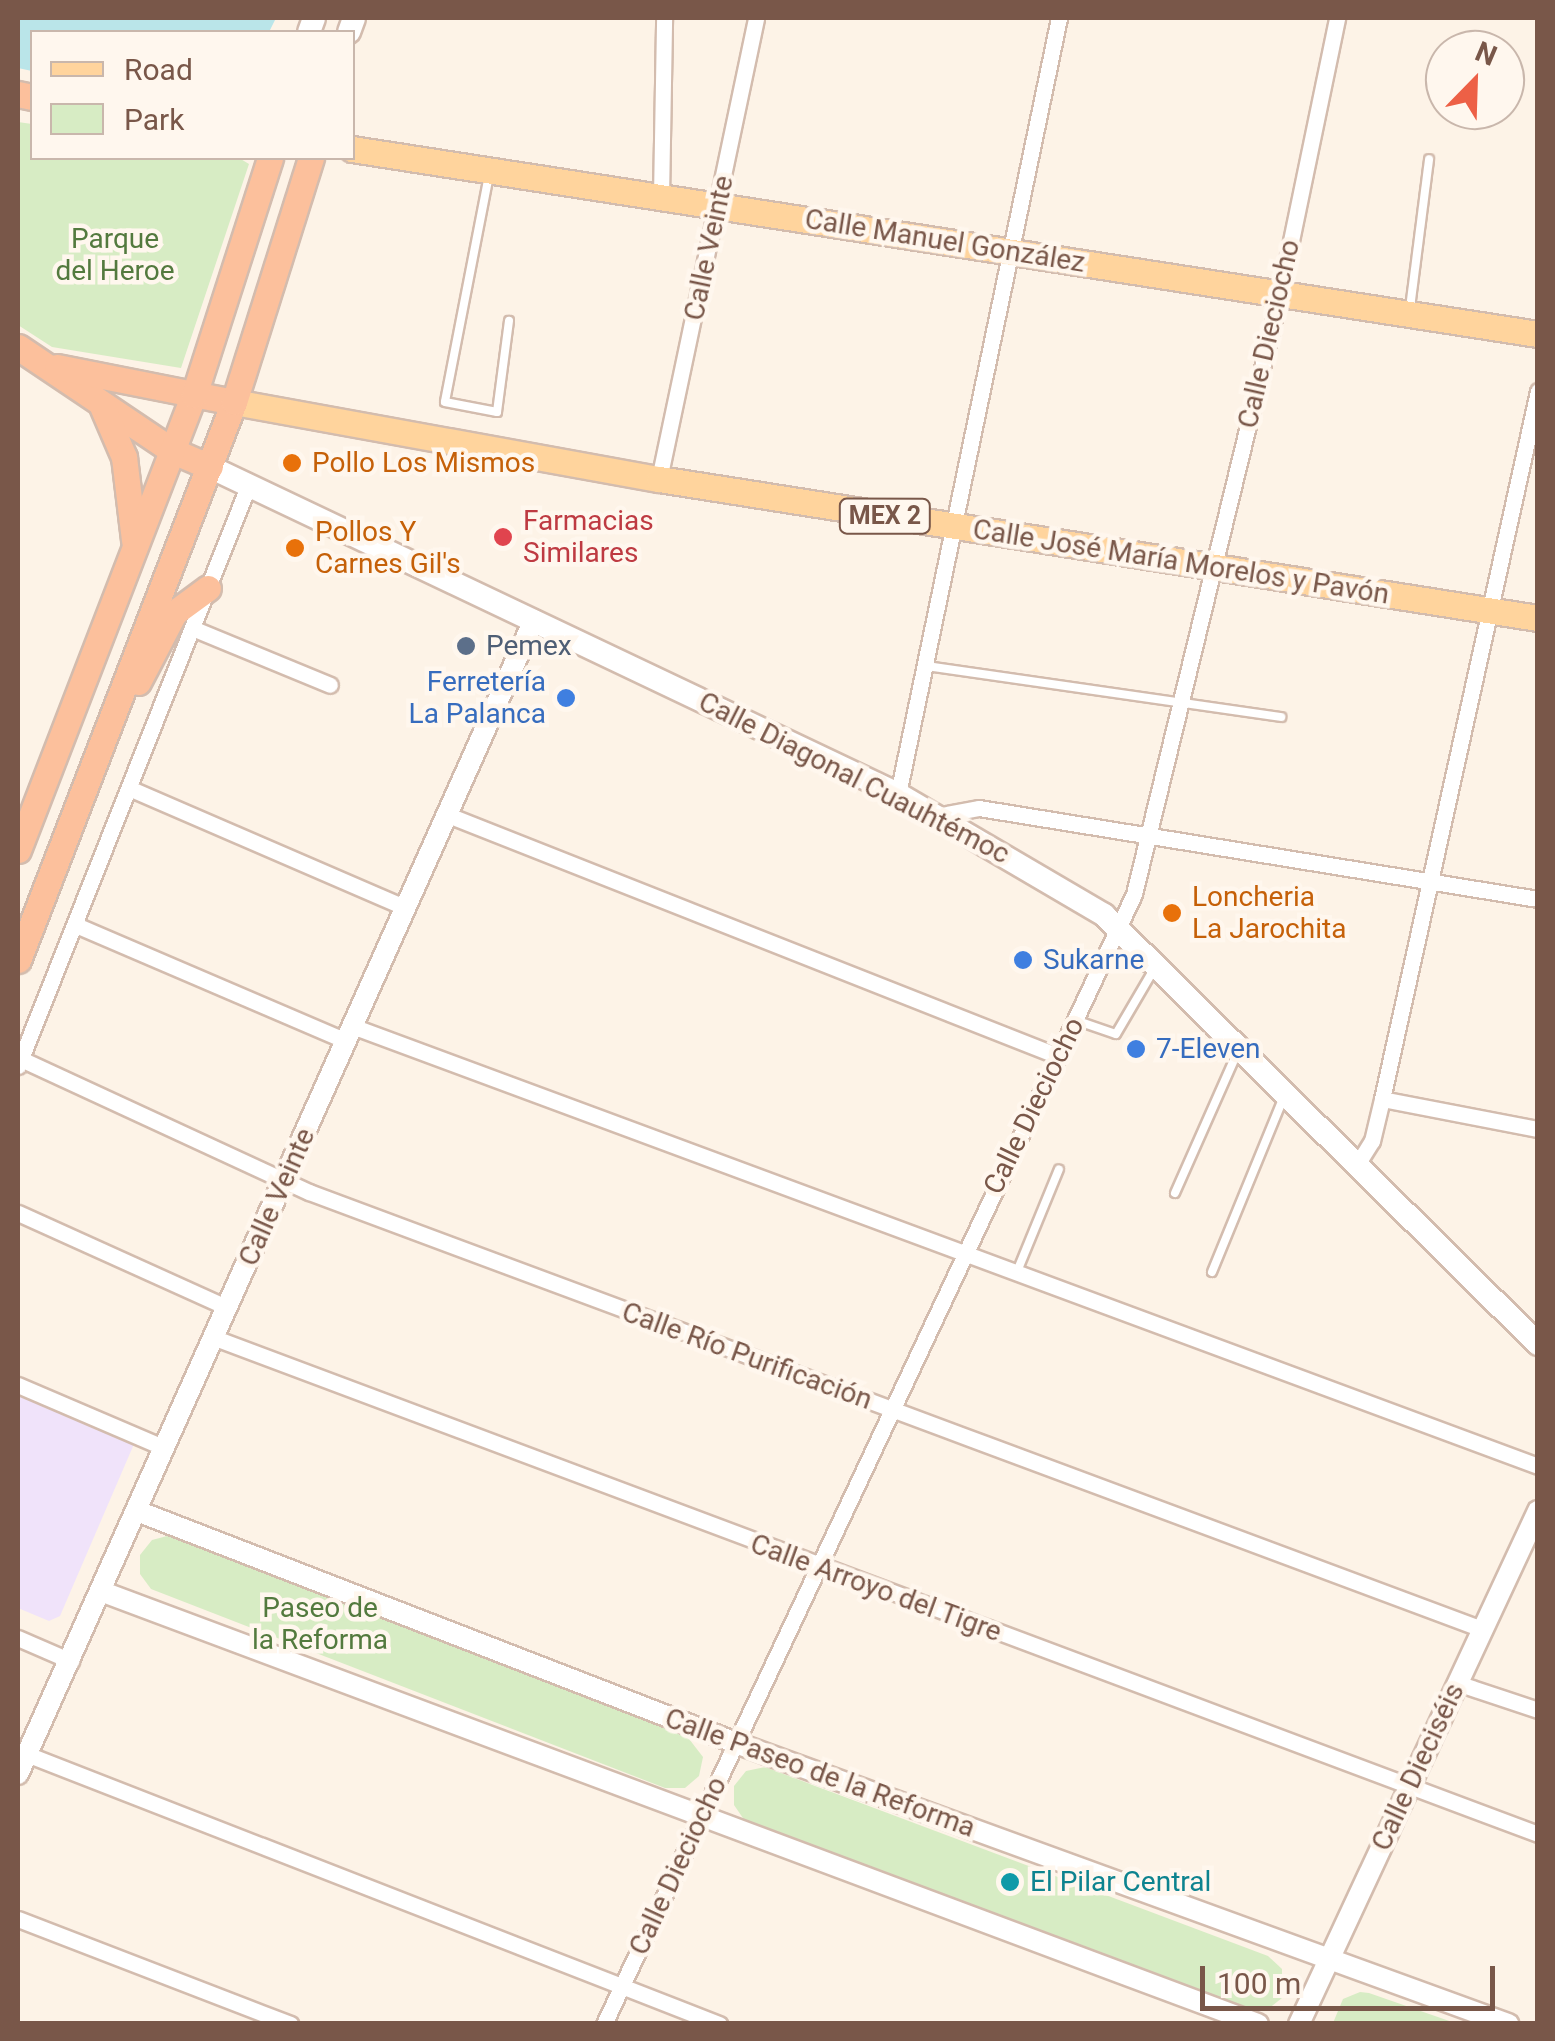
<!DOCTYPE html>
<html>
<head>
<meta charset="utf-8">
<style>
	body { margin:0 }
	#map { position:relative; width:1555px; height:2041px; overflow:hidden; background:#fdf3e7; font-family:Roboto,sans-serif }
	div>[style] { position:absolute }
	.education>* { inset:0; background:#f0e3fa }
	.green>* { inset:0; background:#d7ecc4 }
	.water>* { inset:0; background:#bae5e9 }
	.roads { filter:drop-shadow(2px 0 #d3bcae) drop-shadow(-2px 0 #d3bcae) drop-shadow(0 2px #d3bcae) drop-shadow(0 -2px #d3bcae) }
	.service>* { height:8px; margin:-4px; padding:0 4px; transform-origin:4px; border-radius:4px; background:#fff }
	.minor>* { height:15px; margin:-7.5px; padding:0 7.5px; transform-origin:7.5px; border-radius:7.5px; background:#fff }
	.tertiary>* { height:20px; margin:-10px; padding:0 10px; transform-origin:10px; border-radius:10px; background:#fff }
	.secondary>* { height:22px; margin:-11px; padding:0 11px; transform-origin:11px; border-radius:11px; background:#fff }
	.primary>* { height:25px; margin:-12.5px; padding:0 12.5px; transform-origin:12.5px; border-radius:12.5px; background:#ffd49d }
	.trunk>* { height:25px; margin:-12.5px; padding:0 12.5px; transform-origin:12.5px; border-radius:12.5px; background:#fcc09c }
	.dots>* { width:28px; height:28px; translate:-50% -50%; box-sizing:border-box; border:5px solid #fff7ee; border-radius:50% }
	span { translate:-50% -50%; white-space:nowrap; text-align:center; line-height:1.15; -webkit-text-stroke:9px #fff7ee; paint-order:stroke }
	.shield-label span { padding:2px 8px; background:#fff7ee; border:2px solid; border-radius:8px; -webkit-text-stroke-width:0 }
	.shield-label { font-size:25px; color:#795749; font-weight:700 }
	.park-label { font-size:28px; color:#537a3e }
	.street-label { font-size:28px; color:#795749 }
	.food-label { font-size:28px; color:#c56008 }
	.left { translate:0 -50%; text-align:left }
	.health-label { font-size:28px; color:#be3a42 }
	.service-label { font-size:28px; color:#4e5e75 }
	.shop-label { font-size:28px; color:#366cbe }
	.right { translate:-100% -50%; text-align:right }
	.culture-label { font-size:28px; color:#0d838f }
	.frame { position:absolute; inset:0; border:20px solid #795749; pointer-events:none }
	.legend { position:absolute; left:30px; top:30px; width:325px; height:130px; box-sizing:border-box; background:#fff7ee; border:2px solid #c9b7ac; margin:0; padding:12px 18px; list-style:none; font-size:30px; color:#795749 }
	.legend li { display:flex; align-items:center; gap:20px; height:50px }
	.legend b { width:50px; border:2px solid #c9b7ac }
	.north { position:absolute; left:1425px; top:30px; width:100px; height:100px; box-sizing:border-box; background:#fff7ee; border:2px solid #c9b7ac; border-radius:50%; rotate:23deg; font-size:28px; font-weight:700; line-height:40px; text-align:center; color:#795749 }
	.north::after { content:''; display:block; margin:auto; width:35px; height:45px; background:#ed6046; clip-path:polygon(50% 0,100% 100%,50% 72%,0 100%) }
	.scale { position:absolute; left:1200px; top:1966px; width:295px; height:45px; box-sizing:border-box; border:5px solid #795749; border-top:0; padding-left:12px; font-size:30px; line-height:35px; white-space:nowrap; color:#795749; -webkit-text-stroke:8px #fff7ee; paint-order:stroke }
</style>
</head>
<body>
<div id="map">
	<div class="education">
		<i style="clip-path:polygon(18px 1394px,134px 1444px,60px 1616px,49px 1621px,18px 1608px)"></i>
	</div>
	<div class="green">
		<i style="clip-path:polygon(18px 122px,32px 124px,32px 158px,239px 158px,249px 164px,181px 368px,52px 347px,18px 325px)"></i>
		<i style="clip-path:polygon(171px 1535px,686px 1735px,703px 1757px,699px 1776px,685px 1788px,665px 1788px,151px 1589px,140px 1574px,140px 1555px,152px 1540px)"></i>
		<i style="clip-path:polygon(765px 1767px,1268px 1956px,1282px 1969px,1282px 1998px,1267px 2010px,1248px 2010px,745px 1821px,734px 1805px,734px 1786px,746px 1771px)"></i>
		<i style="clip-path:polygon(1360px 1992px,1369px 1993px,1455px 2023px,1333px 2023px,1343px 1999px)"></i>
	</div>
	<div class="water">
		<i style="clip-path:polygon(18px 18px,276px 18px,269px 32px,32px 32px,32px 71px,18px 68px)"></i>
	</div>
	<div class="roads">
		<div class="service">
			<i style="left:489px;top:175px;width:231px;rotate:101deg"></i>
			<i style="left:445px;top:402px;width:53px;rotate:10.9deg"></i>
			<i style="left:497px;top:412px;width:92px;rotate:-82.5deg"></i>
			<i style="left:1410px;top:308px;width:150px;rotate:-82.7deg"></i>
			<i style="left:927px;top:666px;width:358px;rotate:8.2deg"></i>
			<i style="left:1075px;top:1020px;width:43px;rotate:18.9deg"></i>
			<i style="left:1116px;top:1034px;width:73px;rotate:-59.6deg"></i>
			<i style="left:1175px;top:1193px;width:153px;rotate:-66.1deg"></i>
			<i style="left:1212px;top:1272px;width:187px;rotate:-67.7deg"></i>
			<i style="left:1016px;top:1274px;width:113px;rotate:-67.7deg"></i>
		</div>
		<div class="minor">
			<i style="left:661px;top:197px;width:179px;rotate:-89deg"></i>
			<i style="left:659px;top:479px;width:471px;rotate:-78.1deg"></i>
			<i style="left:192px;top:628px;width:149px;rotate:22.4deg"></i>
			<i style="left:129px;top:788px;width:302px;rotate:23.4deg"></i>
			<i style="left:898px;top:794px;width:793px;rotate:-78.28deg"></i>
			<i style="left:448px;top:815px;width:656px;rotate:21.56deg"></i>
			<i style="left:936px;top:816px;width:44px;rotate:-10.5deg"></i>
			<i style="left:979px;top:808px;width:566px;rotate:9.25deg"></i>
			<i style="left:76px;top:925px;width:294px;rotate:23.2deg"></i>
			<i style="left:352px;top:1026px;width:1265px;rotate:20.35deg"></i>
			<i style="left:21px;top:1059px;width:317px;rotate:24.8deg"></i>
			<i style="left:309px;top:1192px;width:1252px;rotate:20.43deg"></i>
			<i style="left:18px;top:1066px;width:626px;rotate:-68.35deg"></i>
			<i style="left:1382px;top:1099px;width:159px;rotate:10.9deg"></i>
			<i style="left:1358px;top:1163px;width:26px;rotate:-58deg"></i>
			<i style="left:1372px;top:1141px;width:43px;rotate:-76.6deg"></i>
			<i style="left:1382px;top:1099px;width:725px;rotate:-77.57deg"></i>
			<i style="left:18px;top:1213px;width:230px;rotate:24.3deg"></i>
			<i style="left:215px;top:1338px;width:1413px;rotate:20.55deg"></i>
			<i style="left:18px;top:1385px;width:160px;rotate:23.2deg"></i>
			<i style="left:18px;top:1638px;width:58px;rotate:23.5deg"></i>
			<i style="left:1457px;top:1683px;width:85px;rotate:18.4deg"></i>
			<i style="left:29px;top:1755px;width:741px;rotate:21.3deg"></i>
			<i style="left:18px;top:1919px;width:292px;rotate:21.1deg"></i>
			<i style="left:604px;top:2024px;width:1248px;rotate:-64.87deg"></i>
			<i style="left:1134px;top:894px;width:618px;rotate:-76.32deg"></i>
			<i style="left:1280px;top:294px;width:282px;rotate:-78.3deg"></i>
		</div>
		<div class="tertiary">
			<i style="left:137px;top:1511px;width:642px;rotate:21.17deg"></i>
			<i style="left:736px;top:1743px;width:822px;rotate:20deg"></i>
			<i style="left:103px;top:1592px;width:1233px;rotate:20.51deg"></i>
			<i style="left:18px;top:1774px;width:1264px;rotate:-65.91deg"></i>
			<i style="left:1299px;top:2024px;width:566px;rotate:-65.02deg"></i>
		</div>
		<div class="secondary">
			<i style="left:309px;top:32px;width:15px;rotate:-70deg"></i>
			<i style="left:349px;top:32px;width:15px;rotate:-70deg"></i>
			<i style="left:210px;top:467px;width:762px;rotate:25.42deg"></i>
			<i style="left:898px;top:794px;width:239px;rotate:30.4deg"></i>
			<i style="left:1104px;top:915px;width:610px;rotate:44.67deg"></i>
		</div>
		<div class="primary">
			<i style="left:352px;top:149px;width:1200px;rotate:8.87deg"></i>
			<i style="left:234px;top:402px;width:432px;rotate:10.3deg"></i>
			<i style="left:659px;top:479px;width:890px;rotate:8.99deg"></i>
		</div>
		<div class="trunk">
			<i style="left:18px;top:94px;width:14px;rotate:12deg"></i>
			<i style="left:18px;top:347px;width:187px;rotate:33.9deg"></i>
			<i style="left:173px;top:451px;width:40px;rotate:23.4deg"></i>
			<i style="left:57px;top:367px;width:180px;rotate:11.2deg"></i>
			<i style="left:102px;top:406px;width:56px;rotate:66.7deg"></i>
			<i style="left:124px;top:457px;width:84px;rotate:83.1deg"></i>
			<i style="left:138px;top:682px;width:78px;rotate:-62.4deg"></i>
			<i style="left:174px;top:613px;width:42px;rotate:-36.3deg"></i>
			<i style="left:18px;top:850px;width:488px;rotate:-68.9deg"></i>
			<i style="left:194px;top:395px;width:249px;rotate:-72.2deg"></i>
			<i style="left:18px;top:960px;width:598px;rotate:-68.84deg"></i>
			<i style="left:234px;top:402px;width:256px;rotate:-72.5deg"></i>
		</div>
	</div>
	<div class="dots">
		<i style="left:292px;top:463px;background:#e8710a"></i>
		<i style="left:503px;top:537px;background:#e0444e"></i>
		<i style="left:295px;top:548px;background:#e8710a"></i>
		<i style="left:466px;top:646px;background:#5c6f8a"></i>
		<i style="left:566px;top:698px;background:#3f7fe0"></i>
		<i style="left:1172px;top:913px;background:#e8710a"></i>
		<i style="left:1023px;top:960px;background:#3f7fe0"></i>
		<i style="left:1136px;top:1049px;background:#3f7fe0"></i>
		<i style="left:1010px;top:1882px;background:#0f9aa8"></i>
	</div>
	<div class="shield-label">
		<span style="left:885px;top:516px">MEX 2</span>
	</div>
	<div class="park-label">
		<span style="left:115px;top:255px">Parque<br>del Heroe</span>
		<span style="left:320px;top:1624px">Paseo de<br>la Reforma</span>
	</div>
	<div class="street-label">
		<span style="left:945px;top:241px;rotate:9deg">Calle Manuel González</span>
		<span style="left:709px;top:248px;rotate:-78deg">Calle Veinte</span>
		<span style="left:1269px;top:334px;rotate:-77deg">Calle Dieciocho</span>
		<span style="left:1181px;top:562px;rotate:9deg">Calle José María Morelos y Pavón</span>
		<span style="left:854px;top:778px;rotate:27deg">Calle Diagonal Cuauhtémoc</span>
		<span style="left:1034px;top:1106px;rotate:-64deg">Calle Dieciocho</span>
		<span style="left:277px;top:1197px;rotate:-66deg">Calle Veinte</span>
		<span style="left:747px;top:1356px;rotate:20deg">Calle Río Purificación</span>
		<span style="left:876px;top:1588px;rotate:20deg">Calle Arroyo del Tigre</span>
		<span style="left:1418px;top:1767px;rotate:-65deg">Calle Dieciséis</span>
		<span style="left:820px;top:1773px;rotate:20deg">Calle Paseo de la Reforma</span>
		<span style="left:678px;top:1866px;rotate:-65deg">Calle Dieciocho</span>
	</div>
	<div class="food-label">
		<span class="left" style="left:312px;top:463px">Pollo Los Mismos</span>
		<span class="left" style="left:315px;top:548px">Pollos Y<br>Carnes Gil's</span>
		<span class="left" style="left:1192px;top:913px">Loncheria<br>La Jarochita</span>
	</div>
	<div class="health-label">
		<span class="left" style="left:523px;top:537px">Farmacias<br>Similares</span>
	</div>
	<div class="service-label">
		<span class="left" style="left:486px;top:646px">Pemex</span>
	</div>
	<div class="shop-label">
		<span class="right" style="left:546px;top:698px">Ferretería<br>La Palanca</span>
		<span class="left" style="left:1043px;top:960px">Sukarne</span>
		<span class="left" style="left:1156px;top:1049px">7-Eleven</span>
	</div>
	<div class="culture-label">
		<span class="left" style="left:1030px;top:1882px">El Pilar Central</span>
	</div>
	<div class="frame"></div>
	<ul class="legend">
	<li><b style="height:12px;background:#ffd49d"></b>Road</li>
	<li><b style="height:28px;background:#d7ecc4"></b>Park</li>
	</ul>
	<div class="north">N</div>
	<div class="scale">100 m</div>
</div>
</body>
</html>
